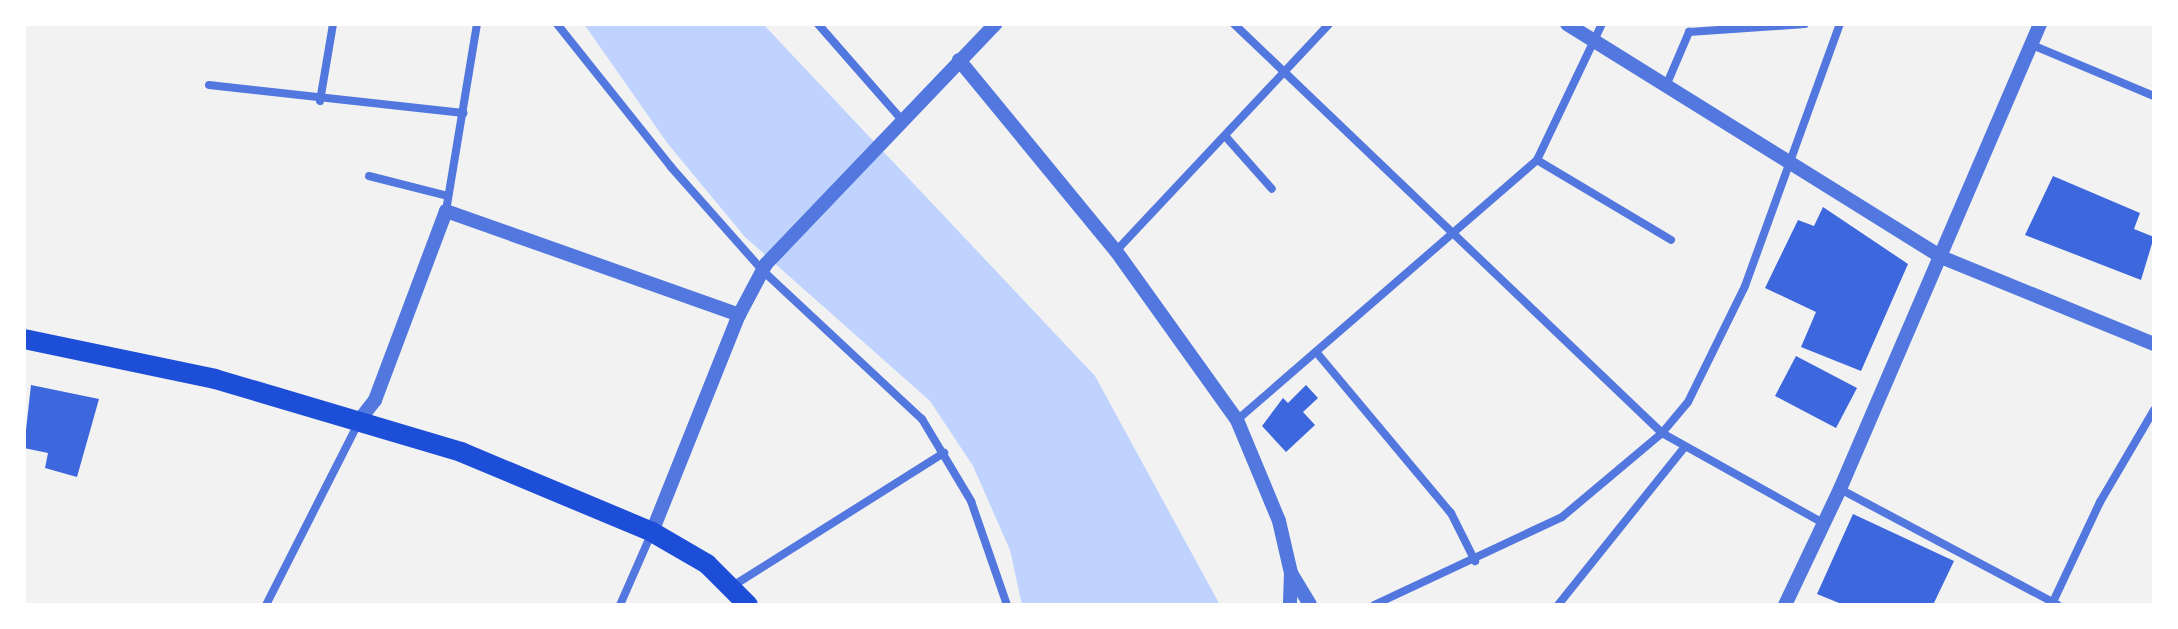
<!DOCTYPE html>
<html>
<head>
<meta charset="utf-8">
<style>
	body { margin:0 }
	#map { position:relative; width:2178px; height:629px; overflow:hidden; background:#f2f2f2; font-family:Cabin,sans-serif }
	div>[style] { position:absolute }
	.water>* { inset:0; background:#bfd3fe }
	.building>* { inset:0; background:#3d67dc }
	.minor>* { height:8px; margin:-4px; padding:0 4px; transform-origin:4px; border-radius:4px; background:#5277de }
	.tertiary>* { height:14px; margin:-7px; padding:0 7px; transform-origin:7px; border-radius:7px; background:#5277de }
	.trunk>* { height:20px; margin:-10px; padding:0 10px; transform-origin:10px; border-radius:10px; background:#1d4ed8 }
	span { translate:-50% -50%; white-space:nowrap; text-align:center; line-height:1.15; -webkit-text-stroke:8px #fff; paint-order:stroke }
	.frame { position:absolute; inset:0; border:26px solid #fff; pointer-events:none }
</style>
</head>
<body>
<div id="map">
	<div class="water">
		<i style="clip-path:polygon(584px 24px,763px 24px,1095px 376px,1220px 605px,1022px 605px,1010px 550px,973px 466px,930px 401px,745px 237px,668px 144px)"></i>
	</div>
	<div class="building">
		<i style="clip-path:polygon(2053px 176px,2140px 213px,2134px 229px,2154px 237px,2141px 280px,2025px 235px)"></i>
		<i style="clip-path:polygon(1823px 207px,1908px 264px,1861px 371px,1801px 347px,1816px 312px,1765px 288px,1798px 220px,1814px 226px)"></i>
		<i style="clip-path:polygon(1796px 356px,1857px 388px,1836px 428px,1775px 396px)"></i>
		<i style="clip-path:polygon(31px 385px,99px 399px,77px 477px,45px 468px,48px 453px,24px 448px)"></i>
		<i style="clip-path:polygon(1306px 385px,1318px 398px,1303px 412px,1315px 425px,1286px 452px,1262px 426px,1283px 398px,1288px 403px)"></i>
		<i style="clip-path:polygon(1853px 514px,1954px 561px,1933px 605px,1844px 605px,1817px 594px)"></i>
	</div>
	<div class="minor">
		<i style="left:557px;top:24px;width:183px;rotate:51.4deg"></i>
		<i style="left:671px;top:167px;width:137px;rotate:48.5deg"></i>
		<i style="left:762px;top:270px;width:219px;rotate:43deg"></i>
		<i style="left:922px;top:419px;width:96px;rotate:59.1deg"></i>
		<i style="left:971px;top:501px;width:110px;rotate:70.9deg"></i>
		<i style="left:818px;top:24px;width:128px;rotate:48.8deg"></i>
		<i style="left:1234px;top:24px;width:592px;rotate:43.7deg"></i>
		<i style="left:1662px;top:433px;width:184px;rotate:29.2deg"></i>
		<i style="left:2032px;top:45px;width:132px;rotate:22.7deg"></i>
		<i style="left:209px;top:85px;width:256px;rotate:6.3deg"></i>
		<i style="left:1666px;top:86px;width:59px;rotate:-66.9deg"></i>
		<i style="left:1689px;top:32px;width:116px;rotate:-3.9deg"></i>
		<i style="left:320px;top:101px;width:78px;rotate:-80.4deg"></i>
		<i style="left:1226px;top:137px;width:69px;rotate:48.5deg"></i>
		<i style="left:1537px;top:160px;width:156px;rotate:30.8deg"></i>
		<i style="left:369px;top:176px;width:81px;rotate:14.2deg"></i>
		<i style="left:446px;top:211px;width:190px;rotate:-80.6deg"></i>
		<i style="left:1116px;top:251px;width:311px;rotate:-46.8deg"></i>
		<i style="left:1317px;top:353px;width:209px;rotate:50.1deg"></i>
		<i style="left:1451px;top:513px;width:54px;rotate:63.4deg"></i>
		<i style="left:1237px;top:420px;width:397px;rotate:-40.9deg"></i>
		<i style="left:1537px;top:160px;width:151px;rotate:-64.5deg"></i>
		<i style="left:1840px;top:489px;width:247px;rotate:28deg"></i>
		<i style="left:731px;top:587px;width:252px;rotate:-32.2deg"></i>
		<i style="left:2052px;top:604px;width:113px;rotate:-64.8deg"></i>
		<i style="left:2100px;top:502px;width:107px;rotate:-59.6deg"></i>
		<i style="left:266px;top:605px;width:203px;rotate:-63.1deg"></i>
		<i style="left:620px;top:605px;width:80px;rotate:-66.3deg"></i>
		<i style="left:1374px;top:605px;width:208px;rotate:-25.1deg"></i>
		<i style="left:1562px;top:517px;width:131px;rotate:-40deg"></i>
		<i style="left:1662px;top:433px;width:40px;rotate:-50deg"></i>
		<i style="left:1688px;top:402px;width:129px;rotate:-63.8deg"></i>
		<i style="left:1745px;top:286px;width:279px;rotate:-70.1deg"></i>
		<i style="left:1558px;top:605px;width:201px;rotate:-51.3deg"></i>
	</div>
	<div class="tertiary">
		<i style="left:1567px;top:24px;width:441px;rotate:31.9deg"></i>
		<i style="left:1941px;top:257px;width:230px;rotate:22.2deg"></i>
		<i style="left:959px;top:60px;width:247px;rotate:50.6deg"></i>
		<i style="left:1116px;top:251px;width:208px;rotate:54.4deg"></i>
		<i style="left:1237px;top:420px;width:109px;rotate:67.4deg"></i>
		<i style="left:1279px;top:521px;width:53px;rotate:77deg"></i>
		<i style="left:1291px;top:573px;width:32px;rotate:92deg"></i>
		<i style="left:361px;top:418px;width:23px;rotate:-52deg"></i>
		<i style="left:375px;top:400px;width:202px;rotate:-69.4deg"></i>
		<i style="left:446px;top:211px;width:311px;rotate:19.5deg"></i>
		<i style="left:652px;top:532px;width:234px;rotate:-68.2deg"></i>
		<i style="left:739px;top:315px;width:58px;rotate:-62.1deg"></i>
		<i style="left:766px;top:264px;width:332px;rotate:-46.3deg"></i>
		<i style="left:1291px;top:573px;width:37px;rotate:59deg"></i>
		<i style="left:1785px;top:605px;width:128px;rotate:-64.6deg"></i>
		<i style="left:1840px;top:489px;width:506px;rotate:-66.73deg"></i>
	</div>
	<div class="trunk">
		<i style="left:24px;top:339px;width:195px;rotate:11.8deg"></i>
		<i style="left:215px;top:379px;width:257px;rotate:16.5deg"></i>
		<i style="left:461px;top:452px;width:207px;rotate:22.7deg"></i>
		<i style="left:652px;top:532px;width:64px;rotate:30.2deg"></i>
		<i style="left:707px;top:564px;width:58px;rotate:45deg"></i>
	</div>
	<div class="frame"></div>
</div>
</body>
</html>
